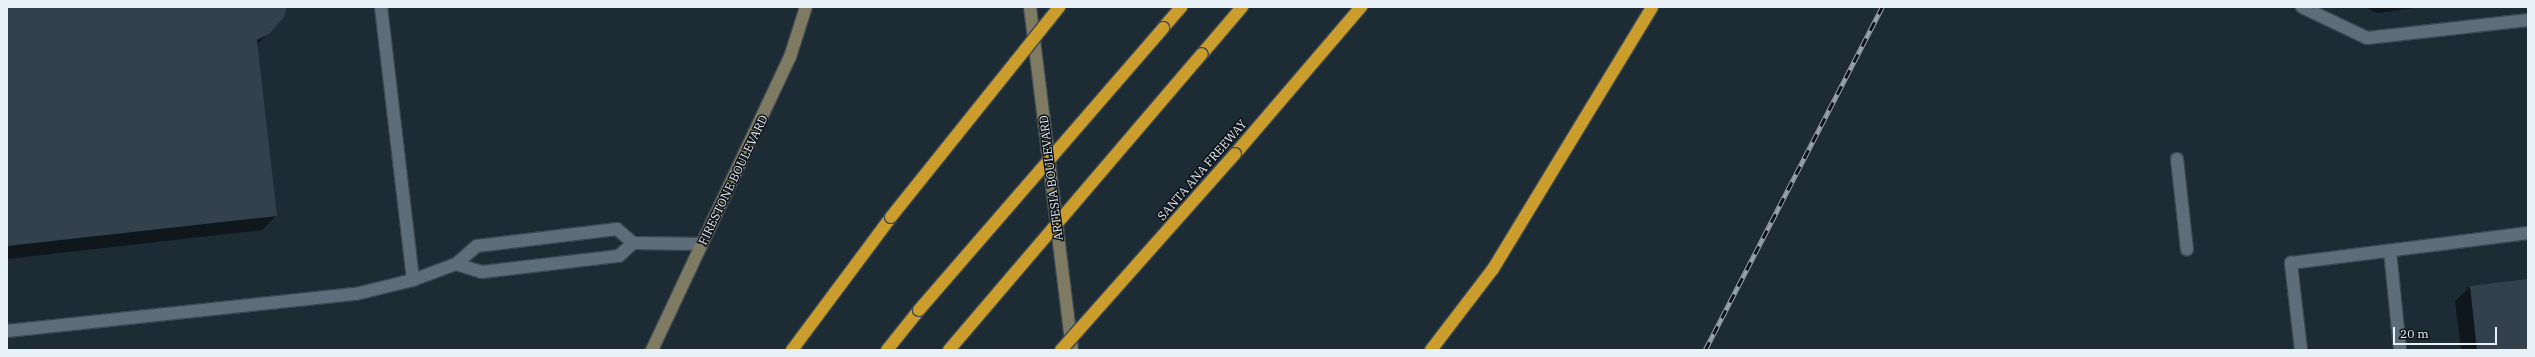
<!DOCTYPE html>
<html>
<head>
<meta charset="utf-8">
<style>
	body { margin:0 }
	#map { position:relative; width:2535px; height:357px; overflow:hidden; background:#1d2b35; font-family:"IBM Plex Serif",serif }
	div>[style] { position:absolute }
	.shadow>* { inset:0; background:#0007 }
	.building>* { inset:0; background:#33414c }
	.roads { filter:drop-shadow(1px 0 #3c4851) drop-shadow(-1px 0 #3c4851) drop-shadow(0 1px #3c4851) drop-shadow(0 -1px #3c4851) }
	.lane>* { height:12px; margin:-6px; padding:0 6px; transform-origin:6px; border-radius:6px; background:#5d6d79 }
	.secondary>* { height:12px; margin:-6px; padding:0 6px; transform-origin:6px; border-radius:6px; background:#7e7b62 }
	.highway>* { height:12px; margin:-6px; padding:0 6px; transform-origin:6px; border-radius:6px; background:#cb9d2d }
	.rail>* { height:4.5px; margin-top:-2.25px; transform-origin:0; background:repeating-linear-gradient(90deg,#0c1217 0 9px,#98a3ab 0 18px); box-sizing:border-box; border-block:1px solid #98a3ab }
	.bridges { filter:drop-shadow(1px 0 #3c4851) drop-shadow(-1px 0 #3c4851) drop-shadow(0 1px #3c4851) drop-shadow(0 -1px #3c4851) }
	.highway-bridge>* { height:12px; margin:-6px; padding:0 6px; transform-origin:6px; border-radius:6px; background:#cb9d2d }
	span { translate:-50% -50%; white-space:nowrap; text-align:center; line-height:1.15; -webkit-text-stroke:3px #0c1217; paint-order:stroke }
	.street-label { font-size:12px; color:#e8f1f8 }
	.frame { position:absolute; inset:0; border:8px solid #e8f1f8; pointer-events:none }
	.scale { position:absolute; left:2393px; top:327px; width:104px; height:18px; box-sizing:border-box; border:2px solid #e8f1f8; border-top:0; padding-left:5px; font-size:12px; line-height:14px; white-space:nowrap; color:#e8f1f8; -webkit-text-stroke:3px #0c1217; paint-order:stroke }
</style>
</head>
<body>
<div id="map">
	<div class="shadow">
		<i style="clip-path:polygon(7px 7px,285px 7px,268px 34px,257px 44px,276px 216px,262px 230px,7px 259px)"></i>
		<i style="clip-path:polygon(2365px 7px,2423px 7px,2377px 13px)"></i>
		<i style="clip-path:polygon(2528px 280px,2528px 350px,2461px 350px,2455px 301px,2470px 287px)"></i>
	</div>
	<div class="building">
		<i style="clip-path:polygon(7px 7px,287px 7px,284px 17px,269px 34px,257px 40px,277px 216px,7px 246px)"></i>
		<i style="clip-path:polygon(2528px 279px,2528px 350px,2477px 350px,2470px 286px)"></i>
	</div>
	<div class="roads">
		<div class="lane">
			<i style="left:381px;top:7px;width:275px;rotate:83.3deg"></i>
			<i style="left:2302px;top:7px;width:72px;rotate:25.5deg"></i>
			<i style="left:2367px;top:38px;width:162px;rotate:-6.4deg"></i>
			<i style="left:2177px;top:159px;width:91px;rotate:83.7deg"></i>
			<i style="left:2390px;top:251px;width:100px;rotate:84.2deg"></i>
			<i style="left:456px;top:264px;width:27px;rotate:17deg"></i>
			<i style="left:482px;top:272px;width:138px;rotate:-6.7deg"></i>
			<i style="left:619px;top:256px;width:19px;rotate:-43deg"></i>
			<i style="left:7px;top:331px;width:351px;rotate:-6.1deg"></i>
			<i style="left:356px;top:294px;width:59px;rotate:-13.8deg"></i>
			<i style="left:413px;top:280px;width:46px;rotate:-20.4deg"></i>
			<i style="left:456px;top:264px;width:28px;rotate:-41deg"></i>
			<i style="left:477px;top:246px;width:141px;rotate:-6.9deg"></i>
			<i style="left:617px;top:229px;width:21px;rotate:41deg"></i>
			<i style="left:633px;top:243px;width:69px;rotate:0.8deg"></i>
			<i style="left:2301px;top:350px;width:88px;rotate:-96.6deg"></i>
			<i style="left:2291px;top:263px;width:239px;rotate:-7.2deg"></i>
		</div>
		<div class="secondary">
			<i style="left:1030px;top:7px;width:346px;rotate:83deg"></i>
			<i style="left:652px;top:350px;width:324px;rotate:-64.8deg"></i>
			<i style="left:790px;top:57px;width:52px;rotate:-72.3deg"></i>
		</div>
		<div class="highway">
			<i style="left:1163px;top:28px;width:28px;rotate:-49deg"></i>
			<i style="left:1202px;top:54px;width:62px;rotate:-49.6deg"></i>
			<i style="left:1235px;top:154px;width:194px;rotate:-49.4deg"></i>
			<i style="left:792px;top:350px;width:166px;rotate:-53.3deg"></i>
			<i style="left:887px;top:350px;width:51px;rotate:-51.3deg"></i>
			<i style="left:1431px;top:350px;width:102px;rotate:-52.6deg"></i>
			<i style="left:1493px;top:269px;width:306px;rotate:-58.7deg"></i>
		</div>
	</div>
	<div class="rail">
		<i style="left:1705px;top:350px;width:386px;rotate:-62.7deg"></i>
	</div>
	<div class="bridges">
		<div class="highway-bridge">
			<i style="left:891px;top:217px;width:269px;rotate:-51.3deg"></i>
			<i style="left:919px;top:310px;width:373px;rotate:-49.1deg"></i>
			<i style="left:949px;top:350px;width:389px;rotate:-49.5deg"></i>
			<i style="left:1061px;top:350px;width:262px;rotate:-48.4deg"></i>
		</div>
	</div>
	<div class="street-label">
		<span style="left:1202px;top:170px;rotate:-49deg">SANTA ANA FREEWAY</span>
		<span style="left:1051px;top:178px;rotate:-97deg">ARTESIA BOULEVARD</span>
		<span style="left:733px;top:180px;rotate:-64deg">FIRESTONE BOULEVARD</span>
	</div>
	<div class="frame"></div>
	<div class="scale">20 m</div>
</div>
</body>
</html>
